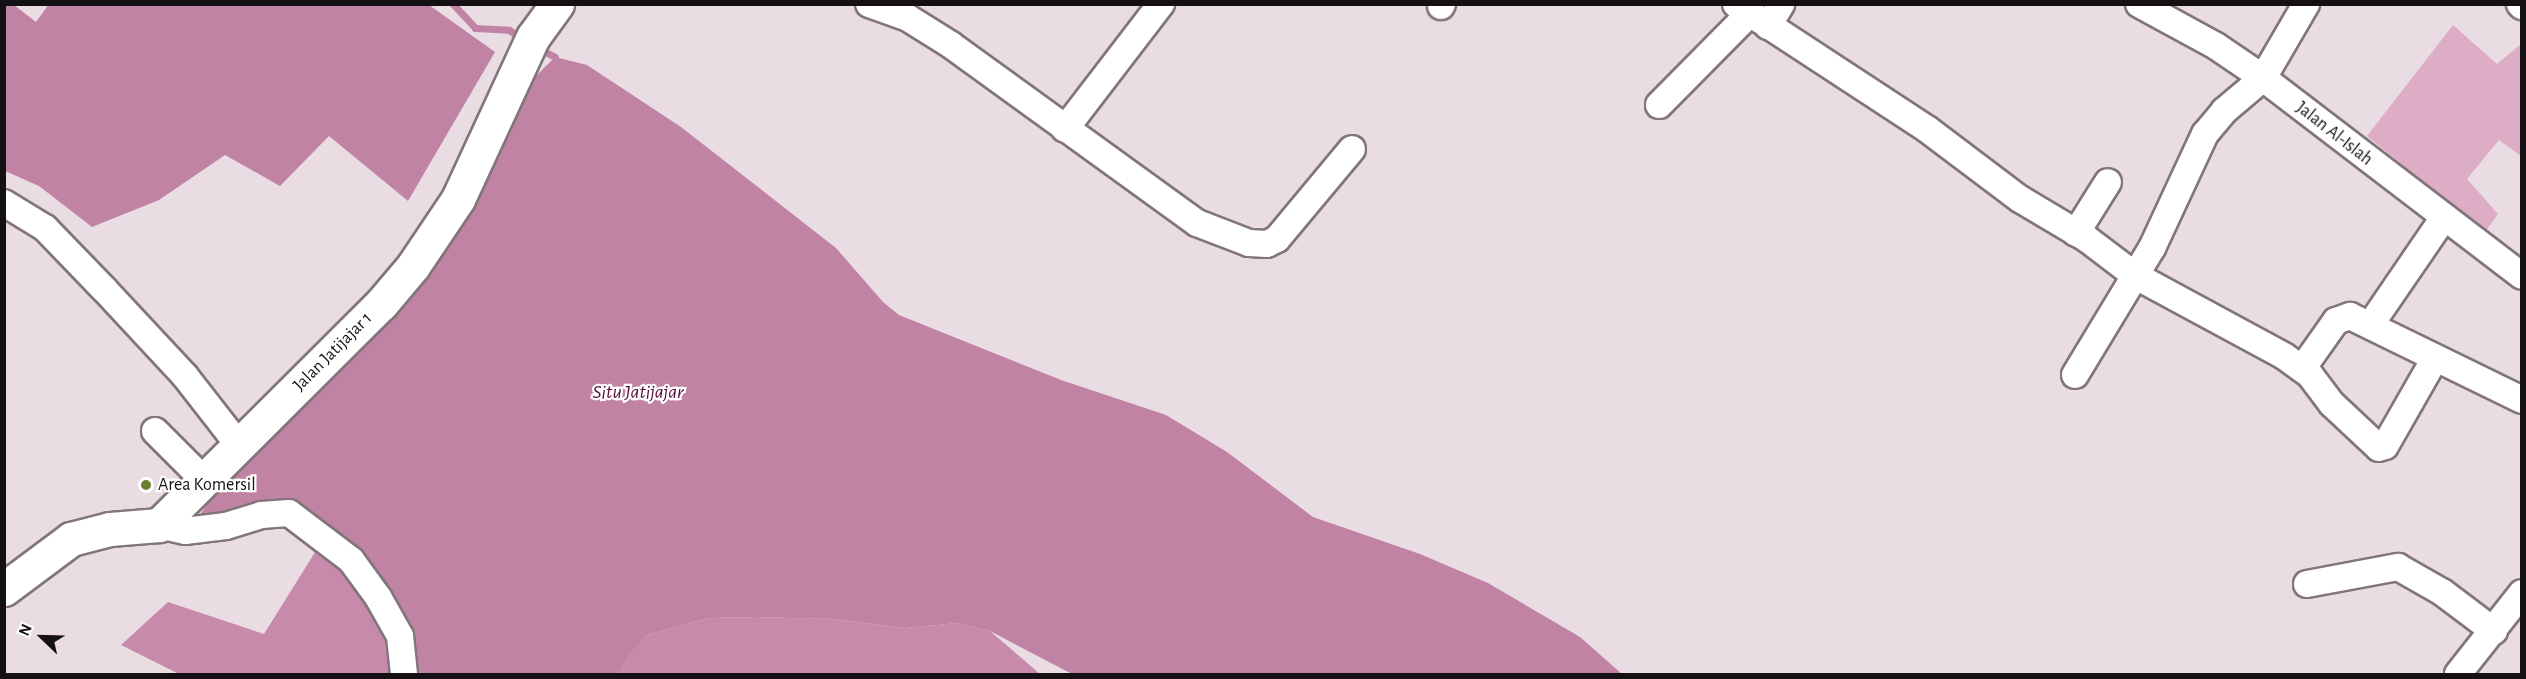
<!DOCTYPE html>
<html>
<head>
<meta charset="utf-8">
<style>
	body { margin:0 }
	#map { position:relative; width:2526px; height:679px; overflow:hidden; background:#eadce3; font-family:"Alegreya Sans",sans-serif }
	div>[style] { position:absolute }
	.green>* { inset:0; background:#ddacc5 }
	.forest>* { inset:0; background:#c88aab }
	.water>* { inset:0; background:#c183a4 }
	.stream>* { height:7px; margin:-3.5px; padding:0 3.5px; transform-origin:3.5px; border-radius:3.5px; background:#c183a4 }
	.roads { filter:drop-shadow(2px 0 #82757b) drop-shadow(-2px 0 #82757b) drop-shadow(0 2px #82757b) drop-shadow(0 -2px #82757b) }
	.minor>* { height:26px; margin:-13px; padding:0 13px; transform-origin:13px; border-radius:13px; background:#fff }
	.tertiary>* { height:33px; margin:-16.5px; padding:0 16.5px; transform-origin:16.5px; border-radius:16.5px; background:#fff }
	.dots>* { width:16px; height:16px; translate:-50% -50%; box-sizing:border-box; border:3px solid #fff; border-radius:50% }
	span { translate:-50% -50%; white-space:nowrap; text-align:center; line-height:1.15; -webkit-text-stroke:4.5px #fff; paint-order:stroke }
	.street-label { font-size:18px; color:#151013 }
	.poi-label { font-size:18px; color:#151013 }
	.left { translate:0 -50%; text-align:left }
	.water-label { font-size:20px; color:#54093a; font-style:italic }
	.frame { position:absolute; inset:0; border:6px solid #151013; pointer-events:none }
	.north { position:absolute; left:12px; top:607px; width:60px; height:60px; -webkit-text-stroke:4px #fff; paint-order:stroke; rotate:293deg; font-size:16px; font-weight:700; line-height:24px; text-align:center; color:#151013 }
	.north::after { content:''; display:block; margin:auto; width:21px; height:27px; background:#151013; clip-path:polygon(50% 0,100% 100%,50% 72%,0 100%) }
</style>
</head>
<body>
<div id="map">
	<div class="green">
		<i style="clip-path:polygon(2453px 25px,2497px 64px,2521px 44px,2521px 156px,2499px 140px,2467px 179px,2498px 214px,2485px 232px,2367px 136px)"></i>
	</div>
	<div class="forest">
		<i style="clip-path:polygon(327px 533px,375px 568px,400px 603px,411px 623px,417px 674px,179px 674px,121px 645px,168px 602px,264px 634px)"></i>
		<i style="clip-path:polygon(756px 617px,835px 619px,905px 628px,958px 623px,990px 631px,1040px 674px,619px 674px,629px 652px,647px 635px,709px 618px)"></i>
	</div>
	<div class="water">
		<i style="clip-path:polygon(49px 4px,429px 5px,495px 52px,408px 201px,329px 136px,280px 186px,225px 155px,159px 200px,92px 227px,39px 186px,5px 171px,5px 5px,14px 5px,36px 22px)"></i>
		<i style="clip-path:polygon(555px 57px,587px 65px,681px 127px,836px 248px,883px 302px,899px 315px,1061px 380px,1166px 415px,1227px 452px,1313px 517px,1420px 554px,1488px 583px,1580px 637px,1622px 674px,1072px 674px,990px 631px,958px 623px,905px 628px,835px 619px,756px 617px,709px 618px,647px 635px,629px 653px,619px 674px,417px 674px,411px 623px,390px 587px,356px 552px,307px 519px,197px 519px,217px 490px,427px 278px,463px 222px,531px 81px)"></i>
	</div>
	<div class="stream">
		<i style="left:453px;top:4px;width:33px;rotate:47deg"></i>
		<i style="left:475px;top:28px;width:34px;rotate:3deg"></i>
		<i style="left:509px;top:30px;width:18px;rotate:34deg"></i>
		<i style="left:538px;top:48px;width:19px;rotate:28deg"></i>
	</div>
	<div class="roads">
		<div class="minor">
			<i style="left:869px;top:4px;width:41px;rotate:19.7deg"></i>
			<i style="left:908px;top:18px;width:51px;rotate:32.1deg"></i>
			<i style="left:951px;top:45px;width:304px;rotate:35.9deg"></i>
			<i style="left:1197px;top:223px;width:56px;rotate:21deg"></i>
			<i style="left:1249px;top:243px;width:18px;rotate:3deg"></i>
			<i style="left:1267px;top:244px;width:11px;rotate:-27deg"></i>
			<i style="left:1277px;top:239px;width:117px;rotate:-50.2deg"></i>
			<i style="left:1736px;top:4px;width:228px;rotate:33.2deg"></i>
			<i style="left:1927px;top:129px;width:116px;rotate:37deg"></i>
			<i style="left:2020px;top:199px;width:78px;rotate:30.8deg"></i>
			<i style="left:2087px;top:239px;width:61px;rotate:37.1deg"></i>
			<i style="left:2136px;top:276px;width:168px;rotate:28.4deg"></i>
			<i style="left:2284px;top:356px;width:32px;rotate:36deg"></i>
			<i style="left:2310px;top:375px;width:36px;rotate:53deg"></i>
			<i style="left:2332px;top:404px;width:64px;rotate:43.1deg"></i>
			<i style="left:2379px;top:448px;width:6px;rotate:-18deg"></i>
			<i style="left:2385px;top:446px;width:99px;rotate:-60.3deg"></i>
			<i style="left:2139px;top:4px;width:88px;rotate:28.6deg"></i>
			<i style="left:2216px;top:46px;width:57px;rotate:34.2deg"></i>
			<i style="left:2263px;top:78px;width:326px;rotate:37.4deg"></i>
			<i style="left:2520px;top:4px;width:3px;rotate:45deg"></i>
			<i style="left:1441px;top:6px;width:2px;rotate:-63deg"></i>
			<i style="left:1768px;top:26px;width:26px;rotate:-59deg"></i>
			<i style="left:1659px;top:105px;width:128px;rotate:-45.3deg"></i>
			<i style="left:1065px;top:129px;width:158px;rotate:-52.5deg"></i>
			<i style="left:4px;top:203px;width:48px;rotate:31.4deg"></i>
			<i style="left:45px;top:228px;width:85px;rotate:46deg"></i>
			<i style="left:104px;top:289px;width:119px;rotate:47deg"></i>
			<i style="left:185px;top:376px;width:91px;rotate:52.1deg"></i>
			<i style="left:2076px;top:233px;width:60px;rotate:-57.9deg"></i>
			<i style="left:2371px;top:324px;width:127px;rotate:-55.6deg"></i>
			<i style="left:2302px;top:369px;width:59px;rotate:-54.7deg"></i>
			<i style="left:2336px;top:321px;width:15px;rotate:-20deg"></i>
			<i style="left:2350px;top:316px;width:191px;rotate:26deg"></i>
			<i style="left:2075px;top:375px;width:149px;rotate:-58.8deg"></i>
			<i style="left:2152px;top:248px;width:126px;rotate:-65.1deg"></i>
			<i style="left:2205px;top:134px;width:30px;rotate:-50deg"></i>
			<i style="left:2224px;top:111px;width:51px;rotate:-40.2deg"></i>
			<i style="left:2263px;top:78px;width:86px;rotate:-59.8deg"></i>
			<i style="left:155px;top:431px;width:71px;rotate:45deg"></i>
			<i style="left:159px;top:525px;width:27px;rotate:13deg"></i>
			<i style="left:185px;top:531px;width:41px;rotate:-7deg"></i>
			<i style="left:226px;top:526px;width:37px;rotate:-17deg"></i>
			<i style="left:261px;top:515px;width:28px;rotate:-4deg"></i>
			<i style="left:289px;top:513px;width:78px;rotate:37.2deg"></i>
			<i style="left:351px;top:560px;width:46px;rotate:53.9deg"></i>
			<i style="left:378px;top:597px;width:45px;rotate:60.6deg"></i>
			<i style="left:400px;top:636px;width:38px;rotate:84deg"></i>
			<i style="left:2307px;top:584px;width:93px;rotate:-10.6deg"></i>
			<i style="left:2398px;top:567px;width:51px;rotate:29.6deg"></i>
			<i style="left:2442px;top:592px;width:65px;rotate:36.9deg"></i>
			<i style="left:2458px;top:674px;width:103px;rotate:-51.7deg"></i>
		</div>
		<div class="tertiary">
			<i style="left:4px;top:589px;width:84px;rotate:-36.7deg"></i>
			<i style="left:71px;top:539px;width:40px;rotate:-14.4deg"></i>
			<i style="left:110px;top:529px;width:49px;rotate:-4.7deg"></i>
			<i style="left:159px;top:525px;width:313px;rotate:-44.9deg"></i>
			<i style="left:381px;top:304px;width:50px;rotate:-49.9deg"></i>
			<i style="left:413px;top:266px;width:81px;rotate:-56.1deg"></i>
			<i style="left:458px;top:199px;width:179px;rotate:-65.2deg"></i>
			<i style="left:533px;top:37px;width:41px;rotate:-54deg"></i>
		</div>
	</div>
	<div class="dots">
		<i style="left:146px;top:485px;background:#6d7e2d"></i>
	</div>
	<div class="street-label">
		<span style="left:2334px;top:134px;rotate:38deg">Jalan Al-Islah</span>
		<span style="left:333px;top:352px;rotate:-45deg">Jalan Jatijajar 1</span>
	</div>
	<div class="poi-label">
		<span class="left" style="left:158px;top:485px">Area Komersil</span>
	</div>
	<div class="water-label">
		<span style="left:638px;top:392px">Situ Jatijajar</span>
	</div>
	<div class="frame"></div>
	<div class="north">N</div>
</div>
</body>
</html>
